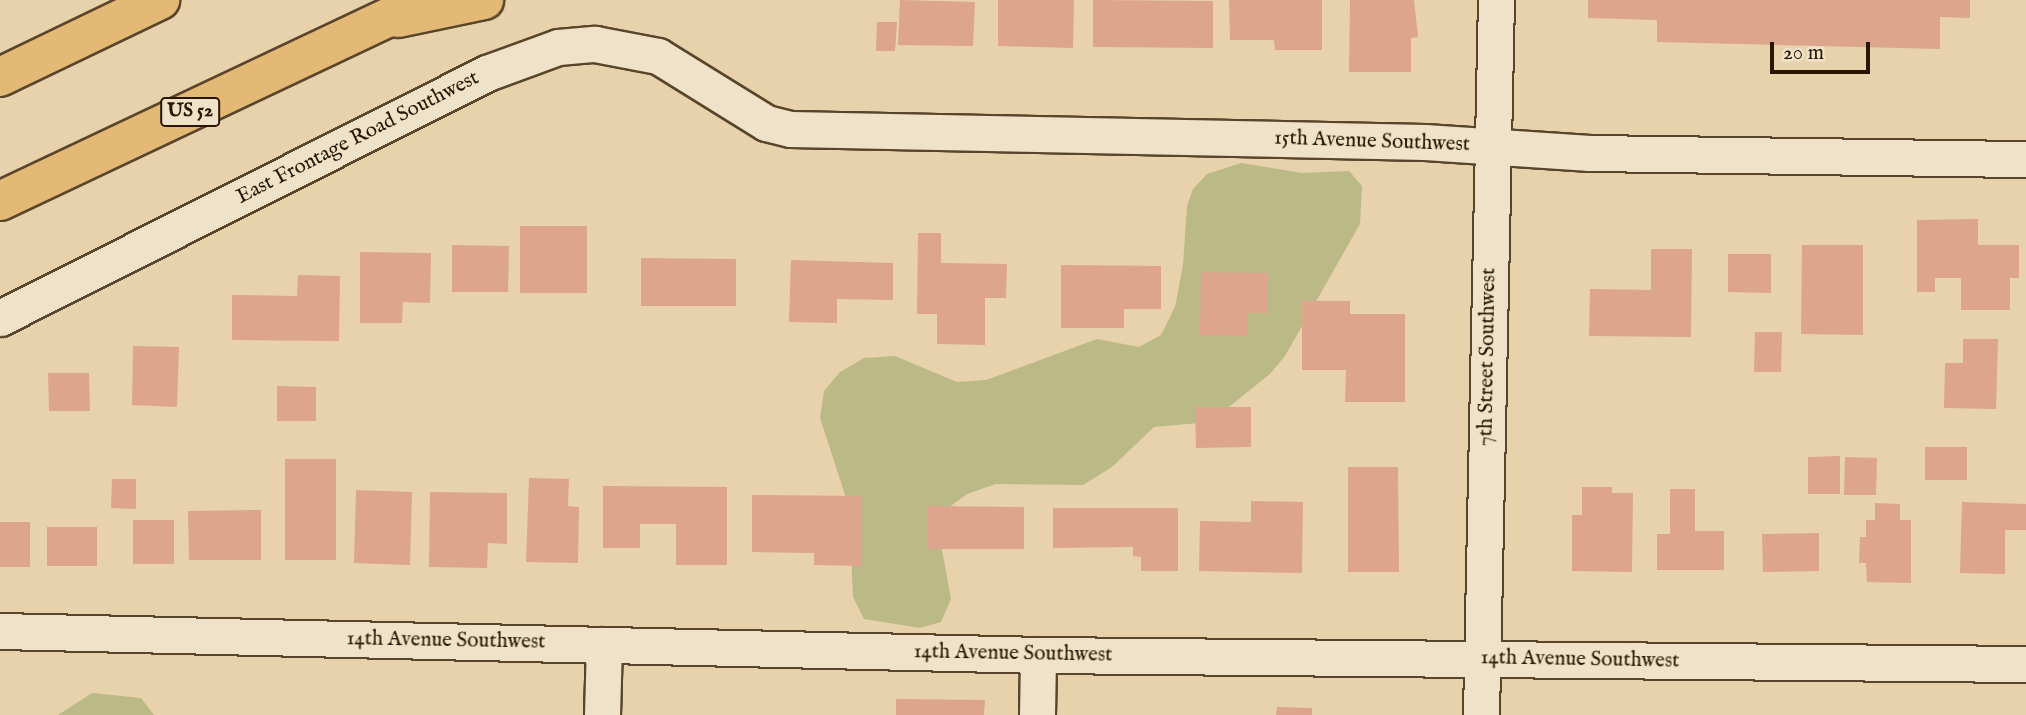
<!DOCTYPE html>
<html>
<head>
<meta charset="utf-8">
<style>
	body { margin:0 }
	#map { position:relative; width:2026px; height:715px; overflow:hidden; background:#e8d2ab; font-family:"IM FELL English",serif }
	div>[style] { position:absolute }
	.green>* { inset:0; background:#bbba86 }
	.building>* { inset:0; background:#dda58b }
	.roads { filter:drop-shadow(2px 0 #59452b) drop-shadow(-2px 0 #59452b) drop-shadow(0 2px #59452b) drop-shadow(0 -2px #59452b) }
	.minor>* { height:35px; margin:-17.5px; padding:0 17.5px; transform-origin:17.5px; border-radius:17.5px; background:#f0e2c8 }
	.highway>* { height:38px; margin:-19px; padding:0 19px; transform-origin:19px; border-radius:19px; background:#e4b976 }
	span { translate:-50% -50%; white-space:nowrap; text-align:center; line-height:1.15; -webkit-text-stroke:7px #f0e2c8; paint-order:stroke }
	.shield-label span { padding:2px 5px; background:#f0e2c8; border:2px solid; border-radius:5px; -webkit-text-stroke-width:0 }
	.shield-label { font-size:19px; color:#291600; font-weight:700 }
	.street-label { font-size:21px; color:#291600 }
	.scale { position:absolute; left:1770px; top:42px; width:100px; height:32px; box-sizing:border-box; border:4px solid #291600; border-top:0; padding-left:9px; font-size:21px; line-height:24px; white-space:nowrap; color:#291600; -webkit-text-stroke:5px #f0e2c8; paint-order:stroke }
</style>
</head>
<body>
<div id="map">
	<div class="green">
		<i style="clip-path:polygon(1241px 163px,1302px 173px,1349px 171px,1362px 186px,1360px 224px,1285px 356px,1270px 374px,1210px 422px,1154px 427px,1112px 467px,1083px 485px,996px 484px,967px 494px,936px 517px,951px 599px,941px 622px,920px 628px,864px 619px,853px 597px,849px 507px,820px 418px,824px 391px,840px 372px,864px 358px,895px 356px,957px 382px,986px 380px,1097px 339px,1139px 347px,1161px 335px,1175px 307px,1183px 265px,1187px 206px,1193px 189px,1207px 174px)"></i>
		<i style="clip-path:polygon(92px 693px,141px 698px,154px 715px,58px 715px)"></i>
	</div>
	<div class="building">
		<i style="clip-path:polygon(900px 0,975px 2px,973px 46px,898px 45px)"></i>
		<i style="clip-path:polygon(998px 0,1074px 0,1073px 48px,998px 46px)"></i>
		<i style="clip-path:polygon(1093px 0,1213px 1px,1213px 48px,1093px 47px)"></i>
		<i style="clip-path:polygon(1229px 0,1322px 0,1322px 50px,1275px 50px,1274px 40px,1230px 40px)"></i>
		<i style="clip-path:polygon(1350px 0,1414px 0,1418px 37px,1411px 38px,1411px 72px,1349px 72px)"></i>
		<i style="clip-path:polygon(1588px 0,1970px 0,1970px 18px,1940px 17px,1940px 49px,1657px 42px,1657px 20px,1588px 18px)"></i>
		<i style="clip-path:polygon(877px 22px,897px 22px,895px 51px,876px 51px)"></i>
		<i style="clip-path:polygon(1978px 219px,1978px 245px,2019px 245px,2019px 278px,2010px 278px,2010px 310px,1961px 310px,1961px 278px,1935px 278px,1935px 292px,1917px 292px,1917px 220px)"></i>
		<i style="clip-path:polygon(520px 226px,587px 226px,587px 293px,520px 293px)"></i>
		<i style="clip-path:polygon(918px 233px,941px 233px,941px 263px,1007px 264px,1006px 298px,985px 298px,985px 345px,937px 344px,937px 314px,917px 314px)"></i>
		<i style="clip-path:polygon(452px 245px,509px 246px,508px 292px,452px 292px)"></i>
		<i style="clip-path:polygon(1802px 245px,1863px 245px,1863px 335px,1801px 334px)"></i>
		<i style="clip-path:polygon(1651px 249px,1692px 249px,1691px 337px,1589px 336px,1590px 289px,1651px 290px)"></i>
		<i style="clip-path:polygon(360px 252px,431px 253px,430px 303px,403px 302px,402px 323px,360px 323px)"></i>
		<i style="clip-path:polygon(1728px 254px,1771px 254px,1771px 293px,1728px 292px)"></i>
		<i style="clip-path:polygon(641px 258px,736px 259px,736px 306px,641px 306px)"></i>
		<i style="clip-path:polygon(791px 260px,893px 263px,893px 300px,837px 299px,837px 323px,789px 322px)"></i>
		<i style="clip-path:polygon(1061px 265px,1161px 266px,1161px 309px,1124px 309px,1124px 328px,1061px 328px)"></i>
		<i style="clip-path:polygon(1201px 272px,1268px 273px,1268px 313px,1248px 313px,1247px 336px,1200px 335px)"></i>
		<i style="clip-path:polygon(298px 275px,340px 276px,339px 341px,232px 340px,232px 295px,297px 296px)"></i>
		<i style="clip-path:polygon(1302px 301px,1350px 301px,1350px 314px,1405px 314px,1405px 402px,1345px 402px,1346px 370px,1302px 370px)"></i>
		<i style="clip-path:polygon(1755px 332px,1782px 332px,1781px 372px,1754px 372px)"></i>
		<i style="clip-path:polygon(1963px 339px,1998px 339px,1996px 409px,1944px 408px,1945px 363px,1963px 363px)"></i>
		<i style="clip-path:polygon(133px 346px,179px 347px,177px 407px,132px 405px)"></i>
		<i style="clip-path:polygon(48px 373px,89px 373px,90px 411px,49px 411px)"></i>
		<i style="clip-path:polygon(277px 386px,316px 387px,316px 421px,277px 421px)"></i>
		<i style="clip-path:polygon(1195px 407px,1251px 407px,1251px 447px,1196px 448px)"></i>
		<i style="clip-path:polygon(1925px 447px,1967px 447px,1967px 480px,1925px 480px)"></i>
		<i style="clip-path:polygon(1840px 456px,1840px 494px,1808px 494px,1808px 457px)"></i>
		<i style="clip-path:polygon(1845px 457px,1877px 458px,1876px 495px,1844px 495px)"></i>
		<i style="clip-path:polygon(285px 459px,336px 459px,336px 560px,285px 560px)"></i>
		<i style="clip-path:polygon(1348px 467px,1398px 467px,1399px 572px,1348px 572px)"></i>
		<i style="clip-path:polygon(529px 478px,569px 479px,568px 506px,579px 507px,578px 563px,526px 562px)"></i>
		<i style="clip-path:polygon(112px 479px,136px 479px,136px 509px,111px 508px)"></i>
		<i style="clip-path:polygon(603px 486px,727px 487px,727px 565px,676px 565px,676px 524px,640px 524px,640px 548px,603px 548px)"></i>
		<i style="clip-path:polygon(1582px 487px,1612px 487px,1612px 493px,1633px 493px,1632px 572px,1572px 571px,1572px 515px,1582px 515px)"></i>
		<i style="clip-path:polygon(1670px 489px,1695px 489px,1695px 531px,1724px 531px,1724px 570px,1657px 570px,1657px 534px,1670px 534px)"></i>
		<i style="clip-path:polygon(356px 490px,412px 492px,410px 565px,354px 563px)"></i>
		<i style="clip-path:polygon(430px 492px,507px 493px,507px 544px,488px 543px,487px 568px,429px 567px)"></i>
		<i style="clip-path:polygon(752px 495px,862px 496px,862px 566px,814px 565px,814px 553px,752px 552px)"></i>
		<i style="clip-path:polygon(1251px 501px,1303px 502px,1302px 573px,1199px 571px,1200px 521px,1251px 522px)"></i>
		<i style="clip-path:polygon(1962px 502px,2026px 504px,2026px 530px,2005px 530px,2005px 574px,1960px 573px)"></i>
		<i style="clip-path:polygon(1875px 503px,1900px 504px,1900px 520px,1911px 520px,1911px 583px,1867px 582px,1866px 563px,1859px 563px,1860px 537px,1866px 537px,1866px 520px,1875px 520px)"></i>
		<i style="clip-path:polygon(927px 506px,1024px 507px,1024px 549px,927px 549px)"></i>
		<i style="clip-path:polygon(1053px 508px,1178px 508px,1178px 571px,1141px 571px,1141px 557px,1133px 556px,1133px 547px,1053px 548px)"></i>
		<i style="clip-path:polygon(261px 510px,261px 560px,189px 560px,188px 511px)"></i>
		<i style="clip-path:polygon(133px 520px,174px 520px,174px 564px,133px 564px)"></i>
		<i style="clip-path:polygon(0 522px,30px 522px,30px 567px,0 567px)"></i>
		<i style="clip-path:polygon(47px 527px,97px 527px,97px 566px,47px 566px)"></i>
		<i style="clip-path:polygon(1819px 533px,1819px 571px,1763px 572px,1762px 534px)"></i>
		<i style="clip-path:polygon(896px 699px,985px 700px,984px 715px,896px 715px)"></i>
		<i style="clip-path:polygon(1277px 707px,1312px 708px,1312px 715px,1276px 715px)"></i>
	</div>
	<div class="roads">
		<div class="minor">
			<i style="left:0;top:318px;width:545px;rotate:-26.71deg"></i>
			<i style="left:487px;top:73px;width:76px;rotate:-20.1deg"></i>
			<i style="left:558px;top:47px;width:37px;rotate:-5deg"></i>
			<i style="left:595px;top:44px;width:64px;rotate:10.8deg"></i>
			<i style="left:658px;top:56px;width:127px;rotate:31.8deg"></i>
			<i style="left:766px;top:123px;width:25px;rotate:14deg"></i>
			<i style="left:790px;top:129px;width:635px;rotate:1.17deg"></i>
			<i style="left:1425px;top:142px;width:165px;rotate:3.8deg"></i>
			<i style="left:1590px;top:153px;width:436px;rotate:0.8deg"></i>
			<i style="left:0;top:631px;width:1038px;rotate:1.32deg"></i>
			<i style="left:1038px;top:655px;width:988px;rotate:0.52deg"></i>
			<i style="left:602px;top:715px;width:70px;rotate:-88.4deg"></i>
			<i style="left:1037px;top:715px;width:60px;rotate:-89deg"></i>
			<i style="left:1481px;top:715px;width:715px;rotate:-88.8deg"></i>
		</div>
		<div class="highway">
			<i style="left:398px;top:18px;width:88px;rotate:-11.8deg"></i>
			<i style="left:0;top:77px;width:178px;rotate:-25.7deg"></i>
			<i style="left:0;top:201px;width:470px;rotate:-25.3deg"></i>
		</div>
	</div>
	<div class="shield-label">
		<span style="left:190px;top:112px">US 52</span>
	</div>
	<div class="street-label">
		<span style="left:358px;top:138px;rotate:-27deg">East Frontage Road Southwest</span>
		<span style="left:1372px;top:142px;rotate:2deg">15th Avenue Southwest</span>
		<span style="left:1488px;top:357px;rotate:-89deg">7th Street Southwest</span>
		<span style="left:446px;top:641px;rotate:1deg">14th Avenue Southwest</span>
		<span style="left:1013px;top:654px;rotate:1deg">14th Avenue Southwest</span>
		<span style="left:1580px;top:660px;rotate:1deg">14th Avenue Southwest</span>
	</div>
	<div class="scale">20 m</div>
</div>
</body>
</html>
